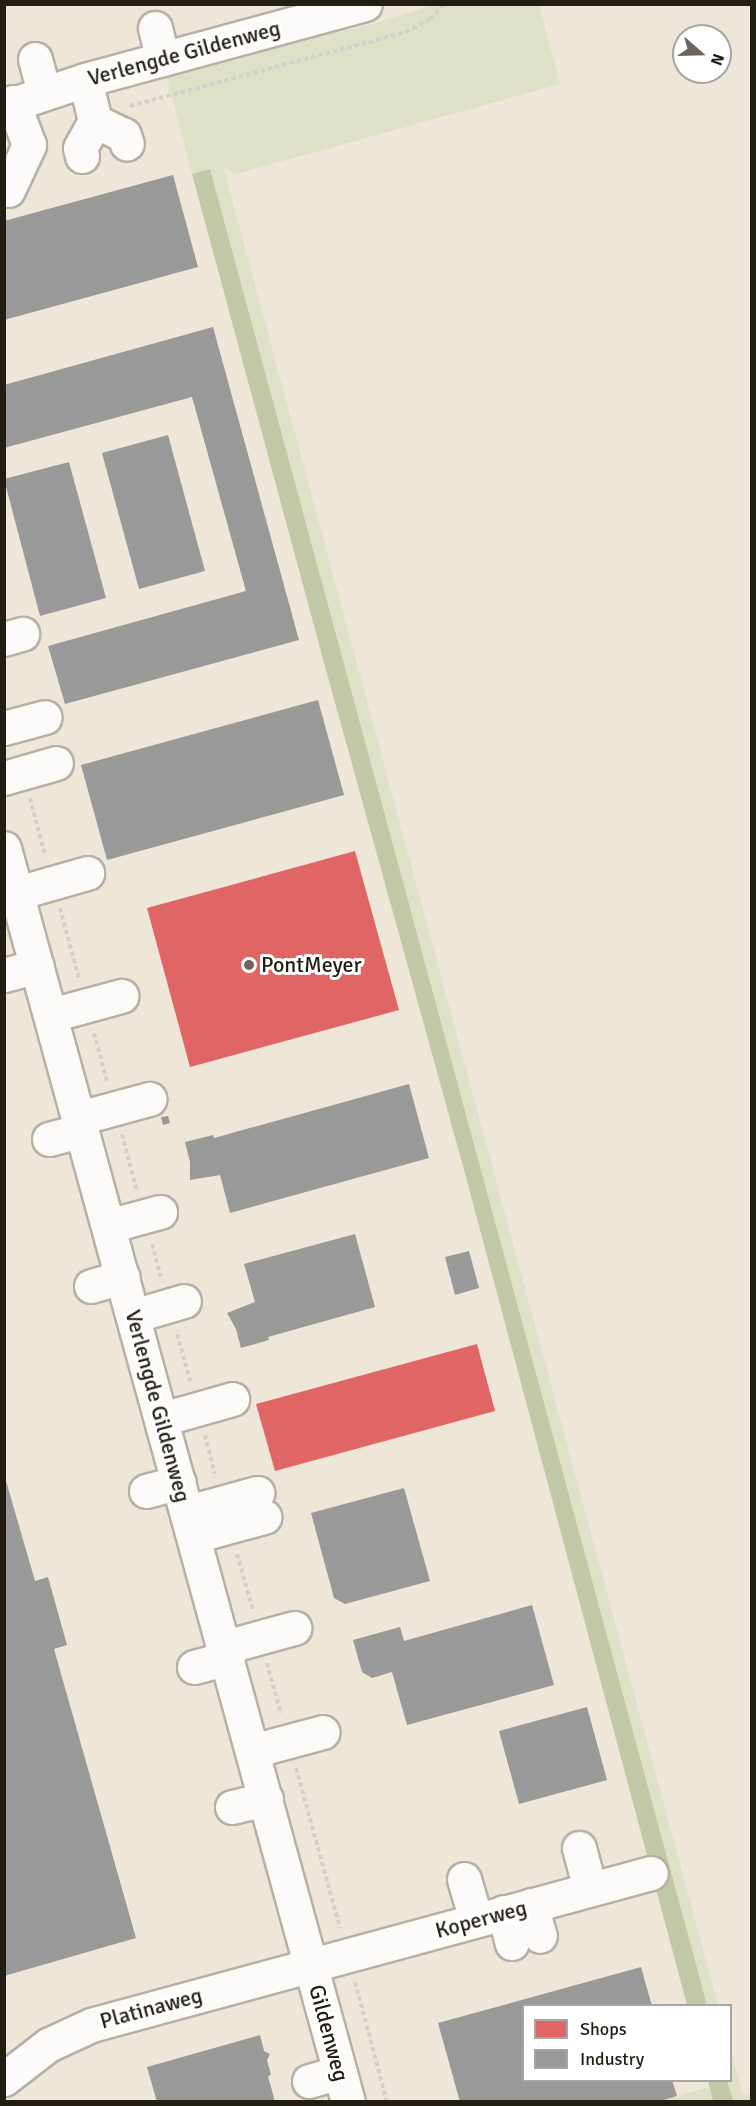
<!DOCTYPE html>
<html>
<head>
<meta charset="utf-8">
<style>
	body { margin:0 }
	#map { position:relative; width:756px; height:2106px; overflow:hidden; background:#eee6d8; font-family:Signika,sans-serif }
	div>[style] { position:absolute }
	.green>* { inset:0; background:#dee0c7 }
	.forest>* { inset:0; background:#c2c7a5 }
	.shops>* { inset:0; background:#e06666 }
	.industry>* { inset:0; background:#999 }
	.path>* { height:4px; margin-top:-2px; transform-origin:0; background:repeating-linear-gradient(90deg,#d2d0cb 0 4.5px,transparent 0 7.5px) }
	.roads { filter:drop-shadow(2px 0 #b6b0a5) drop-shadow(-2px 0 #b6b0a5) drop-shadow(0 2px #b6b0a5) drop-shadow(0 -2px #b6b0a5) }
	.minor>* { height:33px; margin:-16.5px; padding:0 16.5px; transform-origin:16.5px; border-radius:16.5px; background:#fcfbf9 }
	.dots>* { width:16px; height:16px; translate:-50% -50%; box-sizing:border-box; border:3px solid #fff; border-radius:50% }
	span { translate:-50% -50%; white-space:nowrap; text-align:center; line-height:1.15; -webkit-text-stroke:6px #fff; paint-order:stroke }
	.street-label { font-size:22px; color:#231e14 }
	.poi-label { font-size:22px; color:#231e14 }
	.left { translate:0 -50%; text-align:left }
	.frame { position:absolute; inset:0; border:6px solid #231e14; pointer-events:none }
	.legend { position:absolute; left:522px; top:2004px; width:210px; height:78px; box-sizing:border-box; background:#fff; border:2px solid #a7a5a1; margin:0; padding:8px 10px; list-style:none; font-size:18px; color:#231e14 }
	.legend li { display:flex; align-items:center; gap:12px; height:30px }
	.legend b { width:30px; border:2px solid #a7a5a1 }
	.north { position:absolute; left:672px; top:24px; width:60px; height:60px; box-sizing:border-box; background:#fff; border:2px solid #a7a5a1; border-radius:50%; rotate:110deg; font-size:16px; font-weight:700; line-height:24px; text-align:center; color:#231e14 }
	.north::after { content:''; display:block; margin:auto; width:21px; height:27px; background:#6a6459; clip-path:polygon(50% 0,100% 100%,50% 72%,0 100%) }
</style>
</head>
<body>
<div id="map">
	<div class="green">
		<i style="clip-path:polygon(433px 5px,539px 5px,560px 84px,236px 174px,223px 166px,718px 2005px,707px 2005px,210px 169px,192px 174px,165px 71px,369px 25px)"></i>
		<i style="clip-path:polygon(731px 2051px,743px 2096px,751px 2094px,751px 2101px,727px 2102px,732px 2099px,727px 2081px,730px 2080px)"></i>
		<i style="clip-path:polygon(709px 2087px,713px 2101px,657px 2102px)"></i>
	</div>
	<div class="forest">
		<i style="clip-path:polygon(210px 169px,707px 2005px,687px 2005px,466px 1177px,323px 659px,192px 174px)"></i>
		<i style="clip-path:polygon(708px 2081px,727px 2081px,733px 2100px,713px 2101px)"></i>
	</div>
	<div class="shops">
		<i style="clip-path:polygon(355px 851px,399px 1010px,190px 1067px,147px 908px)"></i>
		<i style="clip-path:polygon(477px 1344px,495px 1411px,275px 1471px,256px 1404px)"></i>
	</div>
	<div class="industry">
		<i style="clip-path:polygon(173px 175px,198px 267px,4px 320px,4px 221px)"></i>
		<i style="clip-path:polygon(213px 327px,299px 640px,65px 704px,48px 646px,246px 591px,192px 397px,4px 448px,4px 385px)"></i>
		<i style="clip-path:polygon(168px 435px,205px 571px,139px 589px,102px 453px)"></i>
		<i style="clip-path:polygon(69px 462px,106px 598px,40px 616px,4px 479px)"></i>
		<i style="clip-path:polygon(318px 700px,344px 795px,107px 860px,81px 765px)"></i>
		<i style="clip-path:polygon(409px 1084px,429px 1158px,230px 1213px,220px 1175px,190px 1180px,190px 1162px,185px 1142px,213px 1135px,214px 1138px)"></i>
		<i style="clip-path:polygon(168px 1116px,170px 1123px,163px 1125px,161px 1117px)"></i>
		<i style="clip-path:polygon(355px 1234px,375px 1307px,268px 1337px,269px 1340px,241px 1348px,236px 1329px,227px 1313px,255px 1302px,244px 1264px)"></i>
		<i style="clip-path:polygon(469px 1251px,479px 1288px,455px 1295px,445px 1257px)"></i>
		<i style="clip-path:polygon(4px 1474px,35px 1581px,48px 1577px,67px 1645px,54px 1649px,136px 1938px,4px 1976px)"></i>
		<i style="clip-path:polygon(404px 1488px,430px 1581px,345px 1604px,334px 1598px,311px 1513px)"></i>
		<i style="clip-path:polygon(532px 1605px,554px 1685px,407px 1725px,392px 1672px,372px 1678px,362px 1672px,353px 1640px,400px 1627px,404px 1641px)"></i>
		<i style="clip-path:polygon(587px 1707px,607px 1780px,519px 1804px,499px 1731px)"></i>
		<i style="clip-path:polygon(641px 1967px,652px 2006px,524px 2006px,524px 2080px,672px 2080px,677px 2096px,657px 2102px,460px 2102px,438px 2023px)"></i>
		<i style="clip-path:polygon(260px 2035px,264px 2051px,270px 2054px,267px 2060px,271px 2075px,268px 2076px,275px 2102px,157px 2102px,147px 2067px)"></i>
	</div>
	<div class="path">
		<i style="left:130px;top:106px;width:286px;rotate:-15deg"></i>
		<i style="left:406px;top:32px;width:27px;rotate:-28deg"></i>
		<i style="left:430px;top:19px;width:21px;rotate:-45deg"></i>
		<i style="left:30px;top:798px;width:59px;rotate:75.3deg"></i>
		<i style="left:60px;top:908px;width:73px;rotate:75deg"></i>
		<i style="left:94px;top:1033px;width:50px;rotate:74.8deg"></i>
		<i style="left:122px;top:1134px;width:59px;rotate:75.3deg"></i>
		<i style="left:152px;top:1244px;width:34px;rotate:75deg"></i>
		<i style="left:177px;top:1334px;width:49px;rotate:74.5deg"></i>
		<i style="left:205px;top:1435px;width:40px;rotate:75.6deg"></i>
		<i style="left:237px;top:1554px;width:58px;rotate:74.1deg"></i>
		<i style="left:267px;top:1663px;width:53px;rotate:74.6deg"></i>
		<i style="left:296px;top:1768px;width:166px;rotate:74.6deg"></i>
		<i style="left:355px;top:1982px;width:124px;rotate:75.1deg"></i>
	</div>
	<div class="roads">
		<div class="minor">
			<i style="left:155px;top:28px;width:32px;rotate:76deg"></i>
			<i style="left:35px;top:59px;width:34px;rotate:75deg"></i>
			<i style="left:4px;top:107px;width:85px;rotate:-18.4deg"></i>
			<i style="left:85px;top:80px;width:290px;rotate:-15.2deg"></i>
			<i style="left:95px;top:121px;width:32px;rotate:26deg"></i>
			<i style="left:124px;top:135px;width:9px;rotate:72deg"></i>
			<i style="left:82px;top:156px;width:8px;rotate:-104deg"></i>
			<i style="left:80px;top:148px;width:31px;rotate:-61deg"></i>
			<i style="left:95px;top:121px;width:42px;rotate:-103.7deg"></i>
			<i style="left:8px;top:190px;width:50px;rotate:-65deg"></i>
			<i style="left:29px;top:145px;width:46px;rotate:-110.4deg"></i>
			<i style="left:4px;top:639px;width:19px;rotate:-16deg"></i>
			<i style="left:4px;top:728px;width:42px;rotate:-15deg"></i>
			<i style="left:4px;top:778px;width:54px;rotate:-16.1deg"></i>
			<i style="left:4px;top:848px;width:1300px;rotate:74.66deg"></i>
			<i style="left:17px;top:893px;width:73px;rotate:-15.9deg"></i>
			<i style="left:4px;top:975px;width:34px;rotate:-15deg"></i>
			<i style="left:51px;top:1015px;width:73px;rotate:-15.2deg"></i>
			<i style="left:79px;top:1118px;width:73px;rotate:-15.2deg"></i>
			<i style="left:49px;top:1139px;width:34px;rotate:-15deg"></i>
			<i style="left:108px;top:1226px;width:54px;rotate:-15.1deg"></i>
			<i style="left:91px;top:1286px;width:33px;rotate:-16deg"></i>
			<i style="left:133px;top:1316px;width:53px;rotate:-16.4deg"></i>
			<i style="left:162px;top:1419px;width:73px;rotate:-15.9deg"></i>
			<i style="left:146px;top:1491px;width:34px;rotate:-15deg"></i>
			<i style="left:188px;top:1512px;width:72px;rotate:-15.4deg"></i>
			<i style="left:194px;top:1536px;width:73px;rotate:-15.2deg"></i>
			<i style="left:225px;top:1647px;width:72px;rotate:-15.4deg"></i>
			<i style="left:194px;top:1667px;width:35px;rotate:-15deg"></i>
			<i style="left:252px;top:1751px;width:73px;rotate:-15deg"></i>
			<i style="left:232px;top:1807px;width:35px;rotate:-13deg"></i>
			<i style="left:579px;top:1848px;width:42px;rotate:75deg"></i>
			<i style="left:464px;top:1879px;width:43px;rotate:73.7deg"></i>
			<i style="left:531px;top:1905px;width:32px;rotate:74deg"></i>
			<i style="left:504px;top:1912px;width:32px;rotate:76deg"></i>
			<i style="left:4px;top:2079px;width:56px;rotate:-37.7deg"></i>
			<i style="left:48px;top:2045px;width:47px;rotate:-24.9deg"></i>
			<i style="left:91px;top:2025px;width:580px;rotate:-15.19deg"></i>
			<i style="left:309px;top:2081px;width:32px;rotate:-16deg"></i>
		</div>
	</div>
	<div class="dots">
		<i style="left:249px;top:965px;background:#6a6459"></i>
	</div>
	<div class="street-label">
		<span style="left:184px;top:53px;rotate:-15deg">Verlengde Gildenweg</span>
		<span style="left:158px;top:1406px;rotate:75deg">Verlengde Gildenweg</span>
		<span style="left:481px;top:1919px;rotate:-15deg">Koperweg</span>
		<span style="left:151px;top:2008px;rotate:-15deg">Platinaweg</span>
		<span style="left:329px;top:2033px;rotate:75deg">Gildenweg</span>
	</div>
	<div class="poi-label">
		<span class="left" style="left:261px;top:965px">PontMeyer</span>
	</div>
	<div class="frame"></div>
	<ul class="legend">
	<li><b style="height:16px;background:#e06666"></b>Shops</li>
	<li><b style="height:16px;background:#999"></b>Industry</li>
	</ul>
	<div class="north">N</div>
</div>
</body>
</html>
